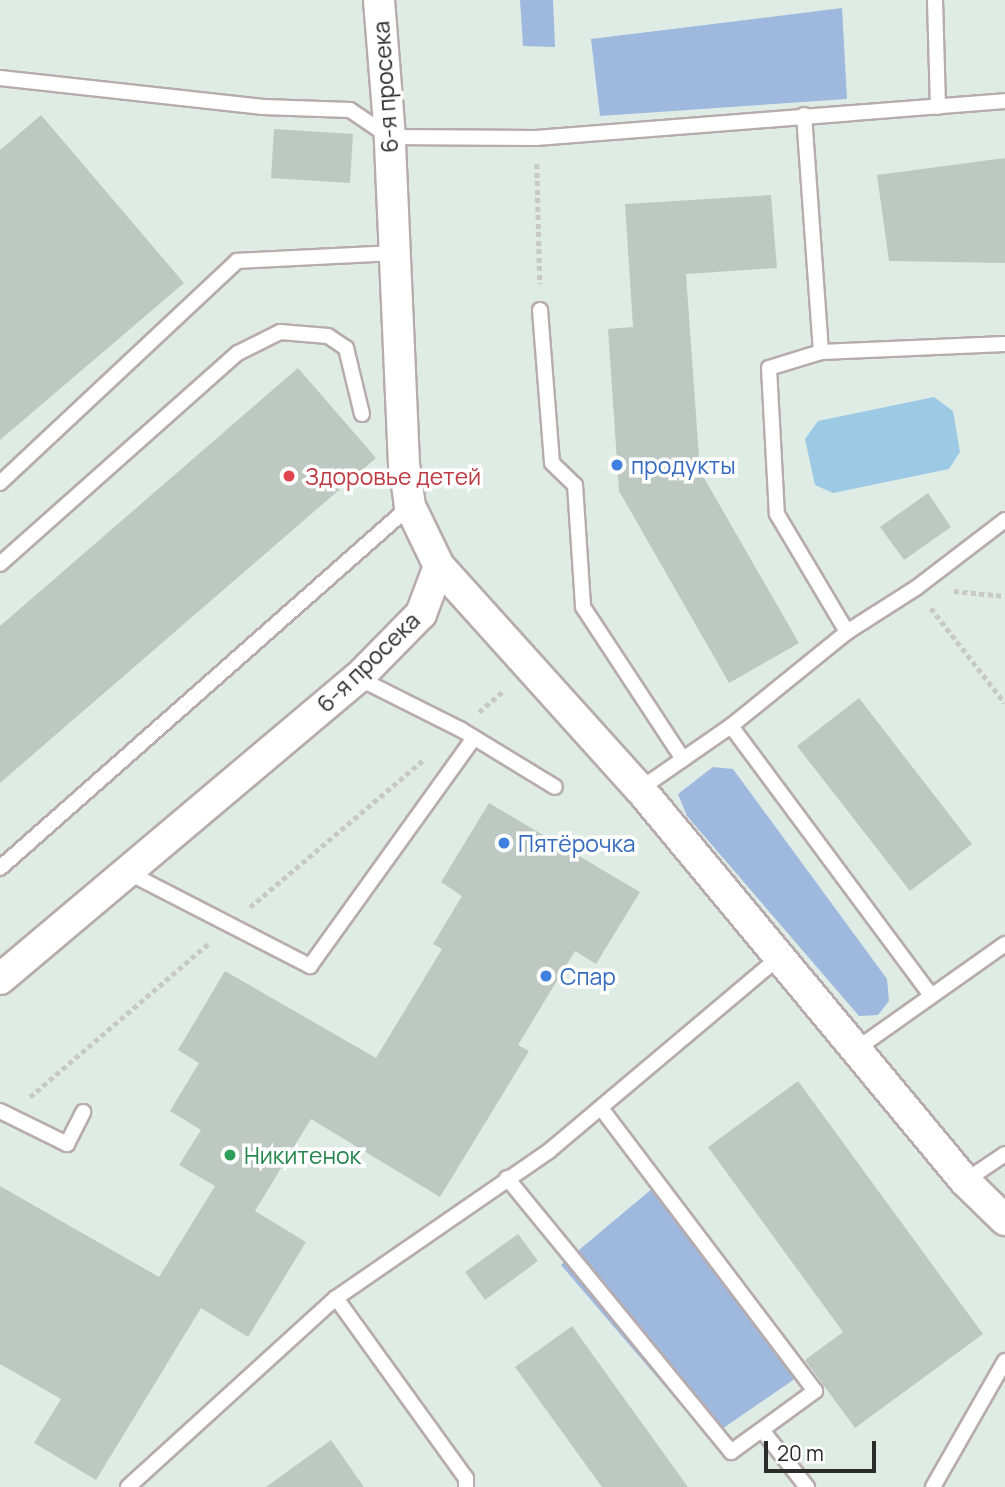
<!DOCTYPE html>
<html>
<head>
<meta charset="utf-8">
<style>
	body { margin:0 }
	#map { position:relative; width:1005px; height:1487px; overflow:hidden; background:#dfece6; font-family:Manrope,sans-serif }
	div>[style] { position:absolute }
	.green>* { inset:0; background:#9fb8de }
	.pitch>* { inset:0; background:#9ccae5 }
	.building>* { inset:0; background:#bec8c3 }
	.path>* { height:4.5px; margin-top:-2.25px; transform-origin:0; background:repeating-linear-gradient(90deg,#c8c8c8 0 5px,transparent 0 8.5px) }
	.roads { filter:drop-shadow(2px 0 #b7abae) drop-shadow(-2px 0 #b7abae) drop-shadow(0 2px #b7abae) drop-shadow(0 -2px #b7abae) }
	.lane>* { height:14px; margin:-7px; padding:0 7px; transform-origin:7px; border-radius:7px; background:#fff }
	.street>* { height:30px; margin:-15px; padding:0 15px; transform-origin:15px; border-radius:15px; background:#fff }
	.dots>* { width:19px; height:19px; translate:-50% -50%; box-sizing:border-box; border:4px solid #fff; border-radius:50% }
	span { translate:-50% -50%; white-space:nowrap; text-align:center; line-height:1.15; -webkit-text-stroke:7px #fff; paint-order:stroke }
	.street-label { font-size:23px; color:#2b2b2b }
	.shop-label { font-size:23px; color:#366cbe }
	.left { translate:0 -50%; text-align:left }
	.health-label { font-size:23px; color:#be3a42 }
	.leisure-label { font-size:23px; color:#27864d }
	.scale { position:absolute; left:764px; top:1441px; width:112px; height:32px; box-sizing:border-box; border:4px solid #2b2b2b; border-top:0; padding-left:9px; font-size:21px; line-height:24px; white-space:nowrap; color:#2b2b2b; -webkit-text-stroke:5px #fff; paint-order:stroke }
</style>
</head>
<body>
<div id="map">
	<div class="green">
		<i style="clip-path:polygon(520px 0,553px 0,555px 47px,523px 46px)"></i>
		<i style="clip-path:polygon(842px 8px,847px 99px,600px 116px,591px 39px)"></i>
		<i style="clip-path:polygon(713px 767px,733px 769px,887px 979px,889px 1001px,878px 1015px,859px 1016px,687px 816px,678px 794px)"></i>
		<i style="clip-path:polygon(653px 1188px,796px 1378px,709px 1438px,561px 1265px)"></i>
	</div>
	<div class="pitch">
		<i style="clip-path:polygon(934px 397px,953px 411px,960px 452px,949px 469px,833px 493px,815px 485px,805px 439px,818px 421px)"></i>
	</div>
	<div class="building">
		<i style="clip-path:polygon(41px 115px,184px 283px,0 440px,0 150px)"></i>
		<i style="clip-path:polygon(274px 129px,353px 134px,350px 183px,271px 178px)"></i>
		<i style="clip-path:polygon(1005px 158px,1005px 263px,889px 261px,877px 175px)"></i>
		<i style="clip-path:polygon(771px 195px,777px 268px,686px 274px,700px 471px,799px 643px,729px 683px,619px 491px,608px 329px,633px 327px,625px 204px)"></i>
		<i style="clip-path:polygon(298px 368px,376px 458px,0 783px,0 626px)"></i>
		<i style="clip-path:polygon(928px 493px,951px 527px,904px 560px,880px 527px)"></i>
		<i style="clip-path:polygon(859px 698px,972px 844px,910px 891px,797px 746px)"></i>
		<i style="clip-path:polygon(489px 803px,640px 892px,596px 964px,575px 951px,518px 1045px,529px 1051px,440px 1197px,311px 1119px,255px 1211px,306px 1242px,248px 1337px,201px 1308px,96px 1480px,34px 1443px,61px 1399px,0 1364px,0 1186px,159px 1277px,215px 1186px,179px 1165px,201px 1130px,170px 1111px,199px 1063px,178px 1050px,225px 971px,376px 1058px,442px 949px,433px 944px,462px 896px,441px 882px)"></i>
		<i style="clip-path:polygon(798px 1081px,983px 1334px,855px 1428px,805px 1360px,843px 1332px,708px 1147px)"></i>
		<i style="clip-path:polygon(518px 1234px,538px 1261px,485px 1300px,465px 1272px)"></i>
		<i style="clip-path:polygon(572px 1326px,688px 1487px,602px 1487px,515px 1367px)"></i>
		<i style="clip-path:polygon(331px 1440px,364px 1487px,266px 1487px)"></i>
	</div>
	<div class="path">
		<i style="left:537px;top:164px;width:120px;rotate:88.6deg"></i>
		<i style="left:954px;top:591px;width:51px;rotate:5.6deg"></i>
		<i style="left:931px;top:608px;width:120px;rotate:52.1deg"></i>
		<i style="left:479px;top:712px;width:33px;rotate:-41deg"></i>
		<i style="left:250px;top:907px;width:226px;rotate:-40.3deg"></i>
		<i style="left:30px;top:1097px;width:236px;rotate:-40.7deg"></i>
	</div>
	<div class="roads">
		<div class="lane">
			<i style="left:935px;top:0;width:107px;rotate:88.4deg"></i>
			<i style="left:0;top:78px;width:265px;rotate:6.3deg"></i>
			<i style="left:263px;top:107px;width:87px;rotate:2deg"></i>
			<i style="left:350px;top:110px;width:48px;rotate:34deg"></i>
			<i style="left:390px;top:137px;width:146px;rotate:0.4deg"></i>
			<i style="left:536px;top:138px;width:470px;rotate:-4.5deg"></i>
			<i style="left:804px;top:115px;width:238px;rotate:85.9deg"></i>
			<i style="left:821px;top:352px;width:184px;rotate:-2.5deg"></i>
			<i style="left:540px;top:310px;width:153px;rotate:85.5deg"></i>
			<i style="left:552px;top:463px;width:32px;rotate:44deg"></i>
			<i style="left:575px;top:485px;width:122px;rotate:86.2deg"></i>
			<i style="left:583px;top:607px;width:182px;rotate:56.7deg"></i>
			<i style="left:821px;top:352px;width:54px;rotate:162.9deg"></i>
			<i style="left:769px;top:368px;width:146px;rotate:86.9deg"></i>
			<i style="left:777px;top:514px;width:137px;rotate:59.3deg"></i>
			<i style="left:0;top:483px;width:325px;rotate:-43.1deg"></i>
			<i style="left:237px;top:261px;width:156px;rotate:-2.9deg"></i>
			<i style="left:0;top:564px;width:318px;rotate:-41.6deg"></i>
			<i style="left:238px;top:353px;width:47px;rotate:-26.6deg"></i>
			<i style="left:280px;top:332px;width:48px;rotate:4.8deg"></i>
			<i style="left:328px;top:336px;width:22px;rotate:34deg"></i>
			<i style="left:346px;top:348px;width:68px;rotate:76.4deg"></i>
			<i style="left:358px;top:678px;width:114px;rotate:26.6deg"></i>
			<i style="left:460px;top:729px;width:111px;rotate:31.4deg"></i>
			<i style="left:731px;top:726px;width:335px;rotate:53.4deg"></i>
			<i style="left:640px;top:789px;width:111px;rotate:-34.7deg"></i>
			<i style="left:731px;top:726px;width:149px;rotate:-39deg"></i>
			<i style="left:847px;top:632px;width:82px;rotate:-32.5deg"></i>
			<i style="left:916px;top:588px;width:112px;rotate:-37.4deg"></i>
			<i style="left:0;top:868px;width:547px;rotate:-41.44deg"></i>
			<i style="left:127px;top:872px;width:206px;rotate:27.2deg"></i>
			<i style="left:310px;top:966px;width:281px;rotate:-54.3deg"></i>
			<i style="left:858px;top:1048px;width:180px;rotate:-35.3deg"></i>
			<i style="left:0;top:1111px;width:75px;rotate:26.2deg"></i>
			<i style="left:67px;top:1144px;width:36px;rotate:-63deg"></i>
			<i style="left:507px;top:1178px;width:354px;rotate:50.7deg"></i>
			<i style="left:731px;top:1452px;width:104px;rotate:-36deg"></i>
			<i style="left:815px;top:1391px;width:355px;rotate:-127.1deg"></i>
			<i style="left:965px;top:1181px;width:48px;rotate:-34deg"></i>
			<i style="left:336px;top:1298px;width:222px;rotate:54.2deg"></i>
			<i style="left:466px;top:1478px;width:9px;rotate:90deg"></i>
			<i style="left:762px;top:1430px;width:73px;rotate:51.7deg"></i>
			<i style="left:128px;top:1487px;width:281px;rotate:-42.3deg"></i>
			<i style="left:336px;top:1298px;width:259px;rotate:-34.6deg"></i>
			<i style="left:549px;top:1151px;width:301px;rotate:-40.1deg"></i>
			<i style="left:933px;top:1487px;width:145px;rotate:-60.3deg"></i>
		</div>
		<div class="street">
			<i style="left:439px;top:566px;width:300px;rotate:48deg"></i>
			<i style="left:640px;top:789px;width:509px;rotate:50.34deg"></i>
			<i style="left:965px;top:1181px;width:56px;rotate:44.3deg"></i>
			<i style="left:0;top:979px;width:468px;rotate:-40.1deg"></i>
			<i style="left:358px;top:678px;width:90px;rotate:-45.5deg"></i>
			<i style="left:421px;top:614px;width:51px;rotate:-69.4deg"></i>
			<i style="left:439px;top:566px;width:67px;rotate:-115.8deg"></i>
			<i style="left:410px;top:506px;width:42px;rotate:-98.1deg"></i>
			<i style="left:404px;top:464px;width:327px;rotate:-92.5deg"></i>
			<i style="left:390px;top:137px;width:137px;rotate:-94.6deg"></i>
		</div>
	</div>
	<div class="dots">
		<i style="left:617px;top:465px;background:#3f7fe0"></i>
		<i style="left:289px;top:476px;background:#e0444e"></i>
		<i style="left:504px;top:843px;background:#3f7fe0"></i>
		<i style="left:546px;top:976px;background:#3f7fe0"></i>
		<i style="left:230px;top:1155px;background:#2e9e5b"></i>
	</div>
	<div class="street-label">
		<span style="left:385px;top:87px;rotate:-94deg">6-я просека</span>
		<span style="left:368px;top:662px;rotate:-44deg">6-я просека</span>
	</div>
	<div class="shop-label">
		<span class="left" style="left:631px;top:465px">продукты</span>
		<span class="left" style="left:518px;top:843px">Пятёрочка</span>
		<span class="left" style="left:560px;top:976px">Спар</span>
	</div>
	<div class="health-label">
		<span class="left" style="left:305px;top:476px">Здоровье детей</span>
	</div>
	<div class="leisure-label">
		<span class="left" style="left:244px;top:1155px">Никитенок</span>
	</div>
	<div class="scale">20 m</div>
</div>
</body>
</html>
